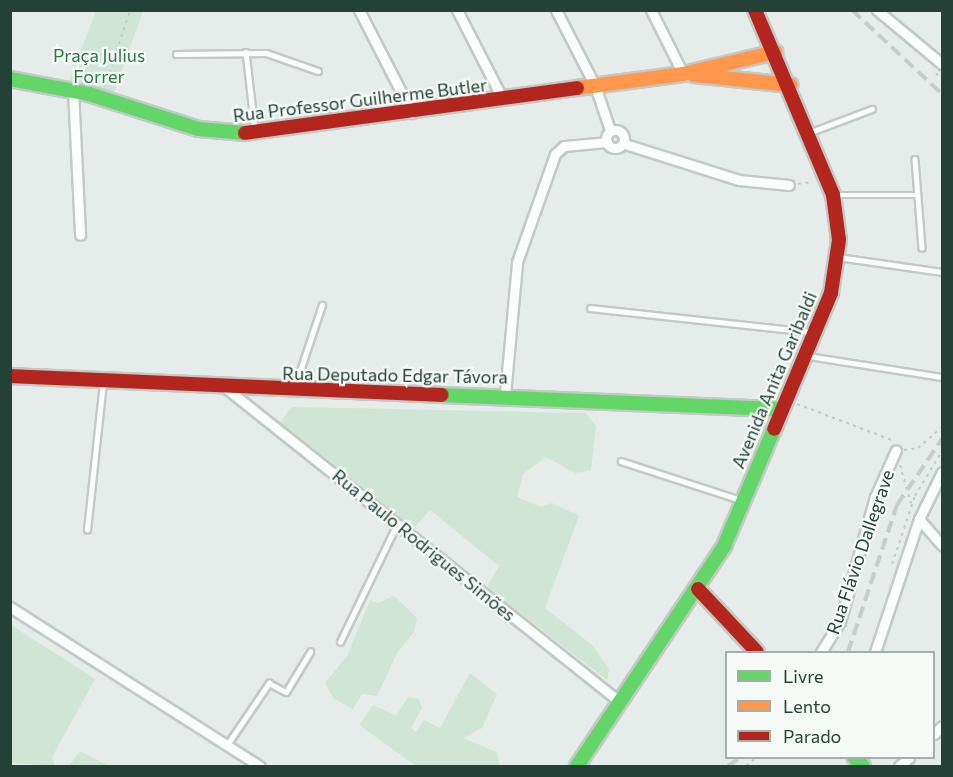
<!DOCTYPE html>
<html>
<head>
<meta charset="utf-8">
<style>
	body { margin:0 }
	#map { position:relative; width:953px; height:777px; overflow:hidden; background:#e6ece9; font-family:Commissioner,sans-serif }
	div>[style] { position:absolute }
	.green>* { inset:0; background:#cfe5d5 }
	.path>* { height:2px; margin-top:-1px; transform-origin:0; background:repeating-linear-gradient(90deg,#c2ccc7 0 3px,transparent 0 7.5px) }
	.roads { filter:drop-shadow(2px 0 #c3c9c6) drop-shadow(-2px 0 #c3c9c6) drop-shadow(0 2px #c3c9c6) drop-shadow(0 -2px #c3c9c6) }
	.lane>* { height:4.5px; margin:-2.25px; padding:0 2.25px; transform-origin:2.25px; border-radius:2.25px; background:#fbfcfc }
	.street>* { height:9px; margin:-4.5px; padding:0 4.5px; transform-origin:4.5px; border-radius:4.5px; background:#fbfcfc }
	.street>.ring { margin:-4.5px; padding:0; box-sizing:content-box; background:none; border:9px solid #fbfcfc; border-radius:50% }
	.fast>* { height:14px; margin:-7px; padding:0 7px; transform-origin:7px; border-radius:7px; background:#63d668 }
	.slow>* { height:14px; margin:-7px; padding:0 7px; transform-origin:7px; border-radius:7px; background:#ff974d }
	.jam>* { height:14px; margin:-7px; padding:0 7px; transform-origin:7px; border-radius:7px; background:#b3261e }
	.rail>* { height:4px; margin-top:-2px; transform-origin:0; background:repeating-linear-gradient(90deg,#c7cdca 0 12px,transparent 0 18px) }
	span { translate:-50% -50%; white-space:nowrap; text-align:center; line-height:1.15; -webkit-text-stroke:4.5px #f5faf7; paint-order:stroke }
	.park-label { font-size:18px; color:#2b7944 }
	.street-label { font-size:18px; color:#234137 }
	.frame { position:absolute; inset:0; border:12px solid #234137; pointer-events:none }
	.legend { position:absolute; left:725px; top:651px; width:210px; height:108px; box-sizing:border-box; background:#f5faf7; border:2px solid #a1b0aa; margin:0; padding:8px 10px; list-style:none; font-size:18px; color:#234137 }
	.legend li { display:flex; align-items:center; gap:12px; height:30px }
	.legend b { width:30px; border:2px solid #a1b0aa }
</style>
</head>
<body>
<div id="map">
	<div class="green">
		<i style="clip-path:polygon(96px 11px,143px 11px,114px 93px,69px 81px)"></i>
		<i style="clip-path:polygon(292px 407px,586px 413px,596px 426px,591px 470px,575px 473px,546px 457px,523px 474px,517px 497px,541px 507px,552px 503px,579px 516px,545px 608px,592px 645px,609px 669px,607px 680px,487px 587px,499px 566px,430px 510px,413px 529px,280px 423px)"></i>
		<i style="clip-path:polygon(394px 596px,417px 618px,414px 632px,397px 653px,377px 696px,362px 694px,353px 709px,333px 698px,325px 683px,347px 656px,370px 600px,378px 603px)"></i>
		<i style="clip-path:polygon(11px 625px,95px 679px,52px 757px,55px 766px,11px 763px)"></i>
		<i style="clip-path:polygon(470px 673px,497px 694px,482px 728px,463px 738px,497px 752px,500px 766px,416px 766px,359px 725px,373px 705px,396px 716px,408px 697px,419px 699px,422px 708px,411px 728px,416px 732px,424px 720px,440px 728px)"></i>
		<i style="clip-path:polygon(80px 751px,91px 757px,109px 766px,69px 766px)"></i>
	</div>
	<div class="path">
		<i style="left:936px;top:73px;width:8px;rotate:45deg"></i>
		<i style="left:105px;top:87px;width:78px;rotate:-72deg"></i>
		<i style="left:798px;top:184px;width:15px;rotate:-8deg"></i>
		<i style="left:797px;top:404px;width:102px;rotate:20.8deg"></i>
		<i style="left:904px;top:450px;width:14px;rotate:-8deg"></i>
		<i style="left:918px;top:448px;width:32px;rotate:-41deg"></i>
		<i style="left:900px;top:465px;width:40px;rotate:74deg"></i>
		<i style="left:892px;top:564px;width:72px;rotate:-71.3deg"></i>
		<i style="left:915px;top:496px;width:52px;rotate:-59deg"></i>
		<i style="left:746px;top:766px;width:13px;rotate:-39deg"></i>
	</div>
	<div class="roads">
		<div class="lane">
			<i style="left:246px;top:52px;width:79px;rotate:83.4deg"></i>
			<i style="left:176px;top:54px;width:90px;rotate:-0.6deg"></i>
			<i style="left:266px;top:53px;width:55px;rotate:19.1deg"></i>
			<i style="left:811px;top:132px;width:65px;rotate:-20.7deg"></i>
			<i style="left:915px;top:159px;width:89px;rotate:85.5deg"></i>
			<i style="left:836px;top:195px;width:82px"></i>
			<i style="left:838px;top:257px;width:105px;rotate:8.2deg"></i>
			<i style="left:590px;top:308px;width:222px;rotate:6.2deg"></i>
			<i style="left:808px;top:356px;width:136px;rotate:8.9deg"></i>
			<i style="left:295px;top:386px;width:85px;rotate:-71.6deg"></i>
			<i style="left:621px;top:461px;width:126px;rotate:18deg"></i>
			<i style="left:87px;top:530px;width:149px;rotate:-83.8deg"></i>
			<i style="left:340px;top:642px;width:131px;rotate:-64.2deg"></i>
			<i style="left:227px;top:745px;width:75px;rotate:-55.9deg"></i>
			<i style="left:269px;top:683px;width:19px;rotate:28deg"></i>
			<i style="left:286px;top:692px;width:47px;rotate:-59deg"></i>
		</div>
		<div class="street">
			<i style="left:359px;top:10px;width:116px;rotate:62.8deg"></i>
			<i style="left:457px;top:10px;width:101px;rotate:62.9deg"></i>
			<i style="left:556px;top:10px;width:85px;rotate:62.8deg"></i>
			<i style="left:595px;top:86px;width:46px;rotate:71.2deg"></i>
			<i style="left:651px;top:10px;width:72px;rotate:63.4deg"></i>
			<i style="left:877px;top:10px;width:85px;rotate:39.7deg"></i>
			<i style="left:73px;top:90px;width:145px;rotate:87.2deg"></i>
			<i class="ring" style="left:606px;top:130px;width:9px;height:9px"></i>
			<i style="left:625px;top:144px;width:120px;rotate:17.5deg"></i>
			<i style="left:739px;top:180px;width:50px;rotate:5.7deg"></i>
			<i style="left:227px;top:389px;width:502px;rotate:38.54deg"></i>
			<i style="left:505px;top:395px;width:134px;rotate:-84.8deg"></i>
			<i style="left:517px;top:262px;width:114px;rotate:-70.6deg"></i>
			<i style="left:555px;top:154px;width:12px;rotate:-42deg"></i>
			<i style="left:564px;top:146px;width:43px;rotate:-5.3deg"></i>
			<i style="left:919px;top:519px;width:35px;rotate:49deg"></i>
			<i style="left:10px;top:607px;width:296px;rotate:32.5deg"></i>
			<i style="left:821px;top:652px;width:36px;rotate:-58deg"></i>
			<i style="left:840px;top:622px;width:130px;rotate:-74.4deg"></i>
			<i style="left:875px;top:497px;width:51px;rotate:-65.9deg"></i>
			<i style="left:875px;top:652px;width:140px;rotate:-71.7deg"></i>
			<i style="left:919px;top:519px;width:52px;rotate:-63.9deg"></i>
			<i style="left:934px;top:734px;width:11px;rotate:-45deg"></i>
			<i style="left:899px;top:766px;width:13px;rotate:-39deg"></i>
		</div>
		<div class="fast">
			<i style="left:10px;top:79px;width:80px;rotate:10.8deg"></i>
			<i style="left:89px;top:94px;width:115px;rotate:17.7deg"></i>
			<i style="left:199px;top:129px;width:46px;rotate:5deg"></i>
			<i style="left:442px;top:395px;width:337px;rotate:2.4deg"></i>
			<i style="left:855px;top:758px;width:11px;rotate:45deg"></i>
			<i style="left:577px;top:766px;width:265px;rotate:-56.2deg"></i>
			<i style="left:724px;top:546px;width:127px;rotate:-66.9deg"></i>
		</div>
		<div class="slow">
			<i style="left:694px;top:75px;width:97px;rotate:5.9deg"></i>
			<i style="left:577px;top:88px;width:107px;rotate:-7.5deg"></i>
			<i style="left:683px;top:74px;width:95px;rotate:-13.4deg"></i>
		</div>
		<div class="jam">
			<i style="left:755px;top:10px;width:201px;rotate:67.1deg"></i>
			<i style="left:833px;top:195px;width:45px;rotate:82.4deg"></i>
			<i style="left:839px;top:240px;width:54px;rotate:98.6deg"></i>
			<i style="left:831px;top:293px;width:147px;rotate:112.7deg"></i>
			<i style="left:245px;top:133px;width:335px;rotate:-7.7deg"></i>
			<i style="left:10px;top:376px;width:432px;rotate:2.5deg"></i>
			<i style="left:698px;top:589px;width:86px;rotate:46.9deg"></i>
		</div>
	</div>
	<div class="rail">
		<i style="left:852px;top:10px;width:123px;rotate:43deg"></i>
		<i style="left:848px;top:652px;width:155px;rotate:-71.6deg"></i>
		<i style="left:897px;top:505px;width:80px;rotate:-55.7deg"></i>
		<i style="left:728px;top:766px;width:14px;rotate:-34deg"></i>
	</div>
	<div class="park-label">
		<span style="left:99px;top:66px">Praça Julius<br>Forrer</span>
	</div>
	<div class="street-label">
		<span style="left:360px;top:100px;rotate:-7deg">Rua Professor Guilherme Butler</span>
		<span style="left:395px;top:375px;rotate:1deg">Rua Deputado Edgar Távora</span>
		<span style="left:774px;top:380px;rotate:-67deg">Avenida Anita Garibaldi</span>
		<span style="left:424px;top:545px;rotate:39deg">Rua Paulo Rodrigues Simões</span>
		<span style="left:860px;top:552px;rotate:-71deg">Rua Flávio Dallegrave</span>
	</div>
	<div class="frame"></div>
	<ul class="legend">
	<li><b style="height:8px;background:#63d668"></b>Livre</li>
	<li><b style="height:8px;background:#ff974d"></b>Lento</li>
	<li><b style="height:8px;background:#b3261e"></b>Parado</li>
	</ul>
</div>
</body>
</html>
